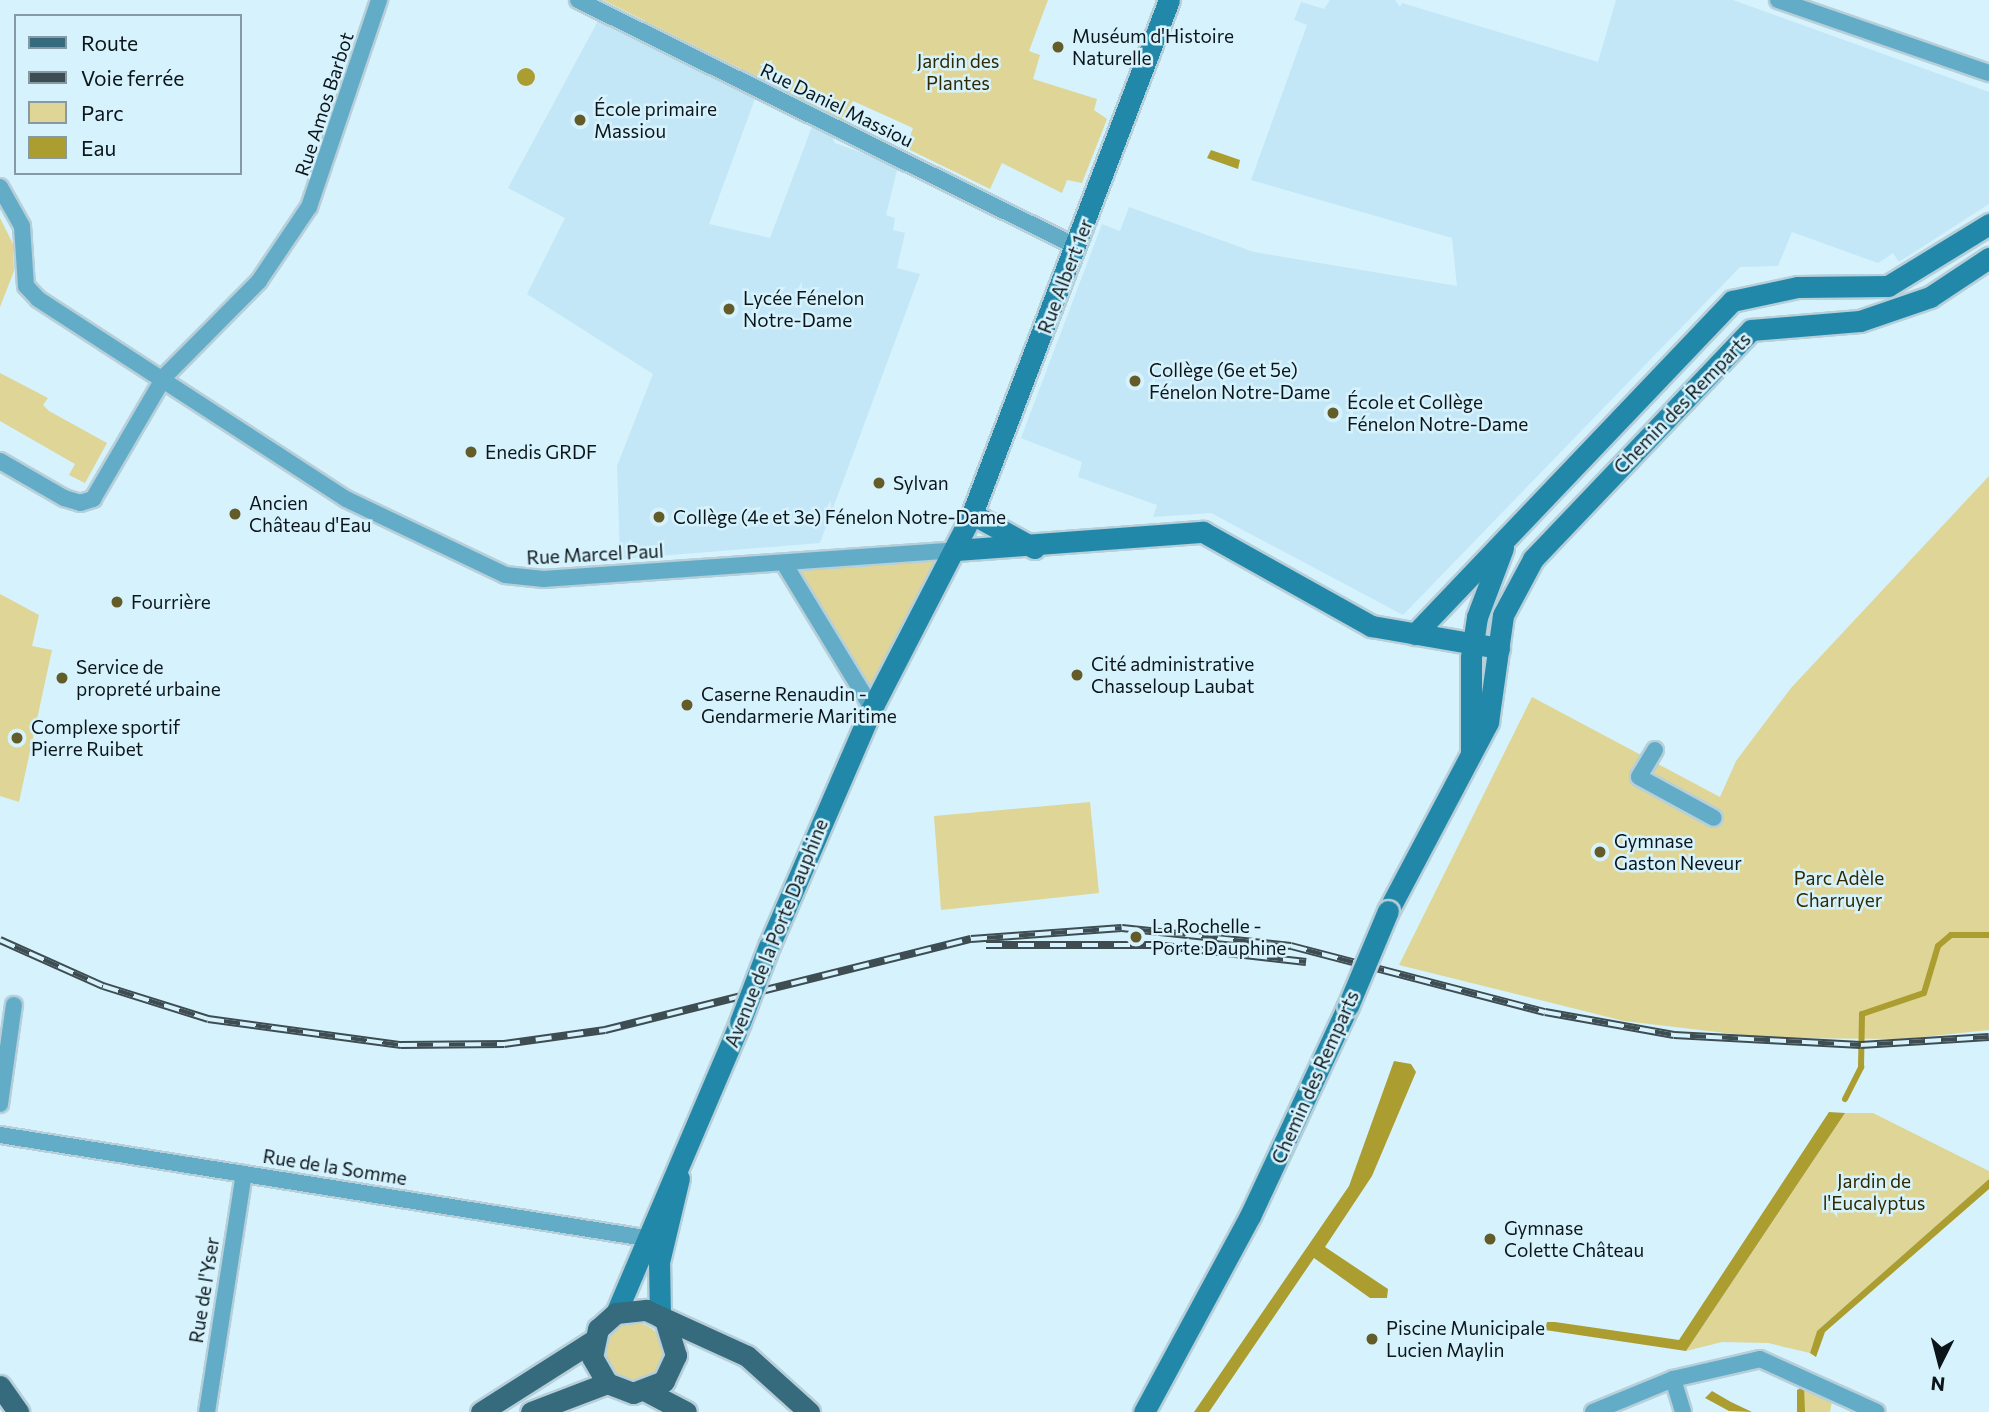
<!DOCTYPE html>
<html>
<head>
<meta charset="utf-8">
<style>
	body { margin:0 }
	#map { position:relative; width:1989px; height:1412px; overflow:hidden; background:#d6f2fd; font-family:Commissioner,sans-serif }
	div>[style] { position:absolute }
	.built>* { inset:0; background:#c3e7f6 }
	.green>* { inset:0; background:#ded596 }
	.round { border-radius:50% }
	.water>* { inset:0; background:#ac9d30 }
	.stream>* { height:6px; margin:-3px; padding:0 3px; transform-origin:3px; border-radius:3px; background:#ac9d30 }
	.roads { filter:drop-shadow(2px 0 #b6cfd9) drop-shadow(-2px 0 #b6cfd9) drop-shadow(0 2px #b6cfd9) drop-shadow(0 -2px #b6cfd9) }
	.street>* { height:16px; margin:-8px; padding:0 8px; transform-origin:8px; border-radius:8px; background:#63acc8 }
	.secondary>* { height:21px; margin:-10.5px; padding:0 10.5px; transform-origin:10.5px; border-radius:10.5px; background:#2288a9 }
	.primary>* { height:21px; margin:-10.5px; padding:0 10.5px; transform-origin:10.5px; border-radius:10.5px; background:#366a7d }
	.rail>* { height:8px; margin-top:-4px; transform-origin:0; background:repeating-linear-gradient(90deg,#d6f2fd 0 16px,#3e4d52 0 32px); box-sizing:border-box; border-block:2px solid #3e4d52 }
	.bridges { filter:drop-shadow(2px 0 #b6cfd9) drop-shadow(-2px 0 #b6cfd9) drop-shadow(0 2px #b6cfd9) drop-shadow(0 -2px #b6cfd9) }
	.secondary-bridge>* { height:21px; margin:-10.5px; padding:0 10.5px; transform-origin:10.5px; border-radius:10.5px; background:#2288a9 }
	.dots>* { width:19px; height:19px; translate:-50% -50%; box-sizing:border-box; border:4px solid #d6f2fd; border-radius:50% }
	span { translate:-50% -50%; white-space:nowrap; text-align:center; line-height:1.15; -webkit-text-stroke:5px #d6f2fd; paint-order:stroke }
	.poi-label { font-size:19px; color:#0c161a }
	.left { translate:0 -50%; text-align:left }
	.park-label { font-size:19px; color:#312a00 }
	.street-label { font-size:19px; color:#0c161a }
	.legend { position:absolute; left:14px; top:14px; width:228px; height:161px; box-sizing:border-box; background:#d6f2fd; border:2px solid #859aa2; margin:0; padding:9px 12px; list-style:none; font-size:21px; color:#0c161a }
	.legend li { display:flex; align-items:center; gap:14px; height:35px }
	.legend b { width:35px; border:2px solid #859aa2 }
	.north { position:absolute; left:1905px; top:1328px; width:70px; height:70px; -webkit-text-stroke:5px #d6f2fd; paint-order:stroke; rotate:186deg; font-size:19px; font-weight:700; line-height:28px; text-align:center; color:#0c161a }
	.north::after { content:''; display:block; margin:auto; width:24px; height:32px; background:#0c161a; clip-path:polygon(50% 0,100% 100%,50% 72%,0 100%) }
</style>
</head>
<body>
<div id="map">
	<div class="built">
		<i style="clip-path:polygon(1330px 0,1395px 0,1400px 7px,1402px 3px,1598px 62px,1616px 0,1733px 0,1989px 92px,1989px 204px,1899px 262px,1893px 253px,1878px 263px,1792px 232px,1778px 266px,1740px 267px,1403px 615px,1211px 513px,1153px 517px,1157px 505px,1078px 477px,1082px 462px,1021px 438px,1102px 224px,1120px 231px,1129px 207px,1254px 252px,1457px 286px,1452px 238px,1251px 180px,1307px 25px,1294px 20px,1301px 2px,1324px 9px)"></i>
		<i style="clip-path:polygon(599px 19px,756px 96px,709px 224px,770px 238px,813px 124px,830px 132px,835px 143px,898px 166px,886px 215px,895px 218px,893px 230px,905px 233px,897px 268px,920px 274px,820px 543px,620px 559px,617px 466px,653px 374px,527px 294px,565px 218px,508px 188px)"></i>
	</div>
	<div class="green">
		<i style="clip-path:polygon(603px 0,1048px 0,1029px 51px,1040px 55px,1033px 79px,1097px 99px,1094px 110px,1107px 119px,1082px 183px,1067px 180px,1062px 193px,1002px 163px,990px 189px,906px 148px,913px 128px,853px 101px,844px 120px)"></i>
		<i style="clip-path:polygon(0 218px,13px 244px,14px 271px,0 307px)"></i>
		<i style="clip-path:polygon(0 373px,48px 398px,43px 405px,49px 411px,107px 443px,85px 483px,69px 475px,75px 464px,0 421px)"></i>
		<i style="clip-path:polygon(1989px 476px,1989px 1030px,1903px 1039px,1768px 1038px,1624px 1021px,1399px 965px,1532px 697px,1720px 797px,1736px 761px,1791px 688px)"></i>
		<i style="clip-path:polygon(956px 550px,872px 708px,785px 565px)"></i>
		<i style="clip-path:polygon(0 594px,39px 615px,32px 646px,52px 650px,19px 802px,0 796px)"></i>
		<i style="clip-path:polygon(1090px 802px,1099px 893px,941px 910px,934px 816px)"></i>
		<i style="clip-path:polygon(1845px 1113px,1873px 1113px,1989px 1171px,1989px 1179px,1817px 1331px,1810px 1353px,1768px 1343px,1722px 1342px,1686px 1351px)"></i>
		<i class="round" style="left:606px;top:1323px;width:58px;height:58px"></i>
		<i style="clip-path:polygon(1806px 1376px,1834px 1391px,1830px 1412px,1800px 1412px)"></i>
	</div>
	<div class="water">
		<i class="round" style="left:517px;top:68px;width:18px;height:18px"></i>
		<i style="clip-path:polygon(1211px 150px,1240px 160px,1238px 169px,1207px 158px)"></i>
		<i style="clip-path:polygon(1394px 1061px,1411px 1064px,1416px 1072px,1372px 1176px,1325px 1247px,1388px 1289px,1387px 1298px,1370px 1298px,1314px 1258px,1209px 1412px,1194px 1412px,1349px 1186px)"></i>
		<i style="clip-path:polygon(1829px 1112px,1845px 1113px,1686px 1351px,1545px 1330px,1547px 1322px,1555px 1322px,1679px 1340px)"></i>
		<i style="clip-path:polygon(1989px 1179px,1989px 1189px,1825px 1332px,1816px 1357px,1810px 1353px,1817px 1331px)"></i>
		<i style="clip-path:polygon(1804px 1386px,1805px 1412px,1797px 1412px,1797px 1390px)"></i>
		<i style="clip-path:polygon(1712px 1391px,1731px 1402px,1752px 1412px,1729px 1411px,1705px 1398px)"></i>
	</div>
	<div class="stream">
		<i style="left:1845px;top:1099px;width:36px;rotate:-63deg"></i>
		<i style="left:1861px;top:1067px;width:53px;rotate:-88.9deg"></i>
		<i style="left:1862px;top:1014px;width:65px;rotate:-18.7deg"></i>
		<i style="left:1924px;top:993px;width:49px;rotate:-73.4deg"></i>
		<i style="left:1938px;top:946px;width:17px;rotate:-40deg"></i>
		<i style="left:1951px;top:935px;width:38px"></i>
	</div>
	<div class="roads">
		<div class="street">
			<i style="left:578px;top:0;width:557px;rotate:26.33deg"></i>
			<i style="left:1778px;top:0;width:223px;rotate:19.1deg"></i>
			<i style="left:0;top:187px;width:45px;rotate:60.6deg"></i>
			<i style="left:22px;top:226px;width:60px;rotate:86.2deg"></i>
			<i style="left:26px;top:286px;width:18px;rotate:47deg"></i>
			<i style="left:38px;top:299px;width:367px;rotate:33deg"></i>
			<i style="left:346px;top:499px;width:176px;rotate:25.5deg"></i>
			<i style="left:505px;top:575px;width:39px;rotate:6deg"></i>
			<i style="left:544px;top:579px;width:413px;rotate:-4deg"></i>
			<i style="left:0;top:461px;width:74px;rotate:30deg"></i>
			<i style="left:64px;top:498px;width:17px;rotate:17deg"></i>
			<i style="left:80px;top:503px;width:14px;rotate:-17deg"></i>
			<i style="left:93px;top:499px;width:143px;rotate:-59.7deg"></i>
			<i style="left:165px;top:376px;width:134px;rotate:-45.3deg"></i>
			<i style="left:259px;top:281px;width:89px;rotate:-56deg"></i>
			<i style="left:309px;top:207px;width:219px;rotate:-71.3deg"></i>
			<i style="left:785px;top:565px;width:167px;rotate:58.7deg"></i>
			<i style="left:1655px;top:750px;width:31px;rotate:121deg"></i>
			<i style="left:1639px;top:777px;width:85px;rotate:28.7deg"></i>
			<i style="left:0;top:1104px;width:100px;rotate:-82deg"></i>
			<i style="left:0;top:1135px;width:666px;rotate:9.07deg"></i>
			<i style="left:1673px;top:1379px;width:89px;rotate:-12.9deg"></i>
			<i style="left:1760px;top:1359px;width:128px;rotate:24.4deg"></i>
			<i style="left:207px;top:1412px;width:241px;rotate:-81.2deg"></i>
			<i style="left:1593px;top:1412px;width:87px;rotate:-22.4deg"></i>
			<i style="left:1673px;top:1379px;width:34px;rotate:73deg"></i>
		</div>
		<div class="secondary">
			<i style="left:972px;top:514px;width:71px;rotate:28.7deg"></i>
			<i style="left:956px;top:550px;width:248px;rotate:-4.2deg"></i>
			<i style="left:1203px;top:532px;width:193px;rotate:29.2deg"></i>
			<i style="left:1371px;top:626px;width:130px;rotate:9.8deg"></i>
			<i style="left:1415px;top:634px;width:460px;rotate:-46.4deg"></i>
			<i style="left:1732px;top:301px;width:67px;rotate:-12deg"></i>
			<i style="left:1798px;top:287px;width:90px;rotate:-0.6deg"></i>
			<i style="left:1888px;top:286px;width:119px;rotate:-31.5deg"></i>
			<i style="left:1471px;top:752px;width:95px;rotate:-90deg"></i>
			<i style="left:1471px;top:657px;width:40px;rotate:-81.5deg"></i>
			<i style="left:1477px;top:617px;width:74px;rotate:-69.4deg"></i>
			<i style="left:1388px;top:911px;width:214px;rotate:-62.1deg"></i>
			<i style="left:1488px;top:722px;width:108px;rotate:-82deg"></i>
			<i style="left:1503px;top:615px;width:64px;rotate:-61.8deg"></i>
			<i style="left:1533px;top:559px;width:316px;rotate:-46.4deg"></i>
			<i style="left:1751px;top:330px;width:109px;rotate:-4.7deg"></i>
			<i style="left:1860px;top:321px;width:74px;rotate:-18.9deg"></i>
			<i style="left:1930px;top:297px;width:71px;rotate:-33.5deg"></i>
			<i style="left:769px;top:946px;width:259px;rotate:-66.6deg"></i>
			<i style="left:872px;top:708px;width:218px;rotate:-62.7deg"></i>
			<i style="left:972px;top:514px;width:550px;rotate:-69.03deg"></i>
			<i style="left:616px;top:1313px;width:316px;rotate:-66.9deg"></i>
			<i style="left:660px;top:1317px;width:55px;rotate:-91deg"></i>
			<i style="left:659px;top:1262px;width:86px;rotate:-76.6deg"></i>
			<i style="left:1144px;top:1412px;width:223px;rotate:-61.6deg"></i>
			<i style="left:1250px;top:1216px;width:232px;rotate:-65deg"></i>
		</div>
		<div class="primary">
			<i style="left:666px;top:1323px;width:34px;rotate:73deg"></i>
			<i style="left:676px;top:1355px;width:29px;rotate:115deg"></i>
			<i style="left:664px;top:1381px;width:33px;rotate:159deg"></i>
			<i style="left:633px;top:1393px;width:28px;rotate:-159deg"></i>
			<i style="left:607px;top:1383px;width:30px;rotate:-120deg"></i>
			<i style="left:592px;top:1357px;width:29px;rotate:-78deg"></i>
			<i style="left:598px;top:1329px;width:24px;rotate:-42deg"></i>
			<i style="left:616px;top:1313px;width:30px;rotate:-6deg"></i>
			<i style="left:646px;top:1310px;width:111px;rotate:24.5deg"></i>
			<i style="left:747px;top:1356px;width:84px;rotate:42.1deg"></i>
			<i style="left:0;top:1386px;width:32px;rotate:55deg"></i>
			<i style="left:646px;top:1391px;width:45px;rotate:27.7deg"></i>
			<i style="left:481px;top:1412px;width:133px;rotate:-32.4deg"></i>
			<i style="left:531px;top:1412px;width:81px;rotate:-20.9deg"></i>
		</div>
	</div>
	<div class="rail">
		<i style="left:0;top:940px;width:113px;rotate:24.1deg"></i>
		<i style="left:103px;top:986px;width:110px;rotate:17.4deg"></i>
		<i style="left:208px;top:1019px;width:195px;rotate:7.7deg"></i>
		<i style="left:401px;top:1045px;width:103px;rotate:-0.6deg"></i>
		<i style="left:504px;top:1044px;width:102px;rotate:-7.9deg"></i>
		<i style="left:605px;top:1030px;width:377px;rotate:-14deg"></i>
		<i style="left:971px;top:939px;width:151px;rotate:-4.2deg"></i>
		<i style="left:1122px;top:928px;width:170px;rotate:6.1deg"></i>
		<i style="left:1291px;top:946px;width:262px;rotate:14.6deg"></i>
		<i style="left:1545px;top:1012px;width:131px;rotate:10.1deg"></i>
		<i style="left:1674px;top:1035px;width:187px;rotate:3.1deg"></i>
		<i style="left:1861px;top:1045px;width:128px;rotate:-3.6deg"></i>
		<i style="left:986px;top:945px;width:170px"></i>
		<i style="left:1156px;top:945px;width:151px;rotate:6.5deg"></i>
	</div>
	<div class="bridges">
		<div class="secondary-bridge">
			<i style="left:1348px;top:1006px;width:103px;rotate:-67.2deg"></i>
			<i style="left:740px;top:1022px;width:81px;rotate:-69.1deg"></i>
		</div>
	</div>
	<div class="dots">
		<i style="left:1058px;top:47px;background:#635b28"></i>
		<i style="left:580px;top:120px;background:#635b28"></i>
		<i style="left:729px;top:309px;background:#635b28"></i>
		<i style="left:1135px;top:381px;background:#635b28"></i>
		<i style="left:1333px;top:413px;background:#635b28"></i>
		<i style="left:471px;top:452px;background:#635b28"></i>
		<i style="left:879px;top:483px;background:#635b28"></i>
		<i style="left:235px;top:514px;background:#635b28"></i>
		<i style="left:659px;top:517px;background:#635b28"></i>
		<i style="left:117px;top:602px;background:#635b28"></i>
		<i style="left:1077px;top:675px;background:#635b28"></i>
		<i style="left:62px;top:678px;background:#635b28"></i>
		<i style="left:687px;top:705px;background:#635b28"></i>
		<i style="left:17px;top:738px;background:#635b28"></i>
		<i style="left:1600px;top:852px;background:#635b28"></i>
		<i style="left:1136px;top:937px;background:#635b28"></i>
		<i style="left:1490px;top:1239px;background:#635b28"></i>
		<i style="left:1372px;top:1339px;background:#635b28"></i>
	</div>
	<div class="poi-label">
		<span class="left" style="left:1072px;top:47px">Muséum d'Histoire<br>Naturelle</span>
		<span class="left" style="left:594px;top:120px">École primaire<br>Massiou</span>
		<span class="left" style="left:743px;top:309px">Lycée Fénelon<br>Notre-Dame</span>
		<span class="left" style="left:1149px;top:381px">Collège (6e et 5e)<br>Fénelon Notre-Dame</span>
		<span class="left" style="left:1347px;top:413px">École et Collège<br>Fénelon Notre-Dame</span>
		<span class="left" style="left:485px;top:452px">Enedis GRDF</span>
		<span class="left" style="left:893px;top:483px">Sylvan</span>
		<span class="left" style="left:249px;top:514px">Ancien<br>Château d'Eau</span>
		<span class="left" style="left:673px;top:517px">Collège (4e et 3e) Fénelon Notre-Dame</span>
		<span class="left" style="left:131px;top:602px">Fourrière</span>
		<span class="left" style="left:1091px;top:675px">Cité administrative<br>Chasseloup Laubat</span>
		<span class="left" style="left:76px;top:678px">Service de<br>propreté urbaine</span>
		<span class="left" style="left:701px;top:705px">Caserne Renaudin -<br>Gendarmerie Maritime</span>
		<span class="left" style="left:31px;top:738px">Complexe sportif<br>Pierre Ruibet</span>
		<span class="left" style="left:1614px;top:852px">Gymnase<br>Gaston Neveur</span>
		<span class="left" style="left:1152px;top:937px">La Rochelle -<br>Porte Dauphine</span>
		<span class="left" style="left:1504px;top:1239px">Gymnase<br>Colette Château</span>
		<span class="left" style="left:1386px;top:1339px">Piscine Municipale<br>Lucien Maylin</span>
	</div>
	<div class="park-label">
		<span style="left:958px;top:72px">Jardin des<br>Plantes</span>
		<span style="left:1839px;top:889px">Parc Adèle<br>Charruyer</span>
		<span style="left:1874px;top:1192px">Jardin de<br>l'Eucalyptus</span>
	</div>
	<div class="street-label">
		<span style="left:324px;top:104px;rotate:-72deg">Rue Amos Barbot</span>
		<span style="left:837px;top:105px;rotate:26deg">Rue Daniel Massiou</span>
		<span style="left:1065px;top:276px;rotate:-69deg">Rue Albert 1er</span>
		<span style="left:1682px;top:403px;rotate:-46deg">Chemin des Remparts</span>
		<span style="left:595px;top:554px;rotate:-3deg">Rue Marcel Paul</span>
		<span style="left:776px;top:933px;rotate:-68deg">Avenue de la Porte Dauphine</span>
		<span style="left:1315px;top:1077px;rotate:-66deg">Chemin des Remparts</span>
		<span style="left:335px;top:1167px;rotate:9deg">Rue de la Somme</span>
		<span style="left:204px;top:1290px;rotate:-81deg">Rue de l'Yser</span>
	</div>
	<ul class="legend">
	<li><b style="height:9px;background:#366a7d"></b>Route</li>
	<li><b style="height:9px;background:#3e4d52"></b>Voie ferrée</li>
	<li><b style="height:19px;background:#ded596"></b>Parc</li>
	<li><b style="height:19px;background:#ac9d30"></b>Eau</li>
	</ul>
	<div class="north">N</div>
</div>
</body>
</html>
